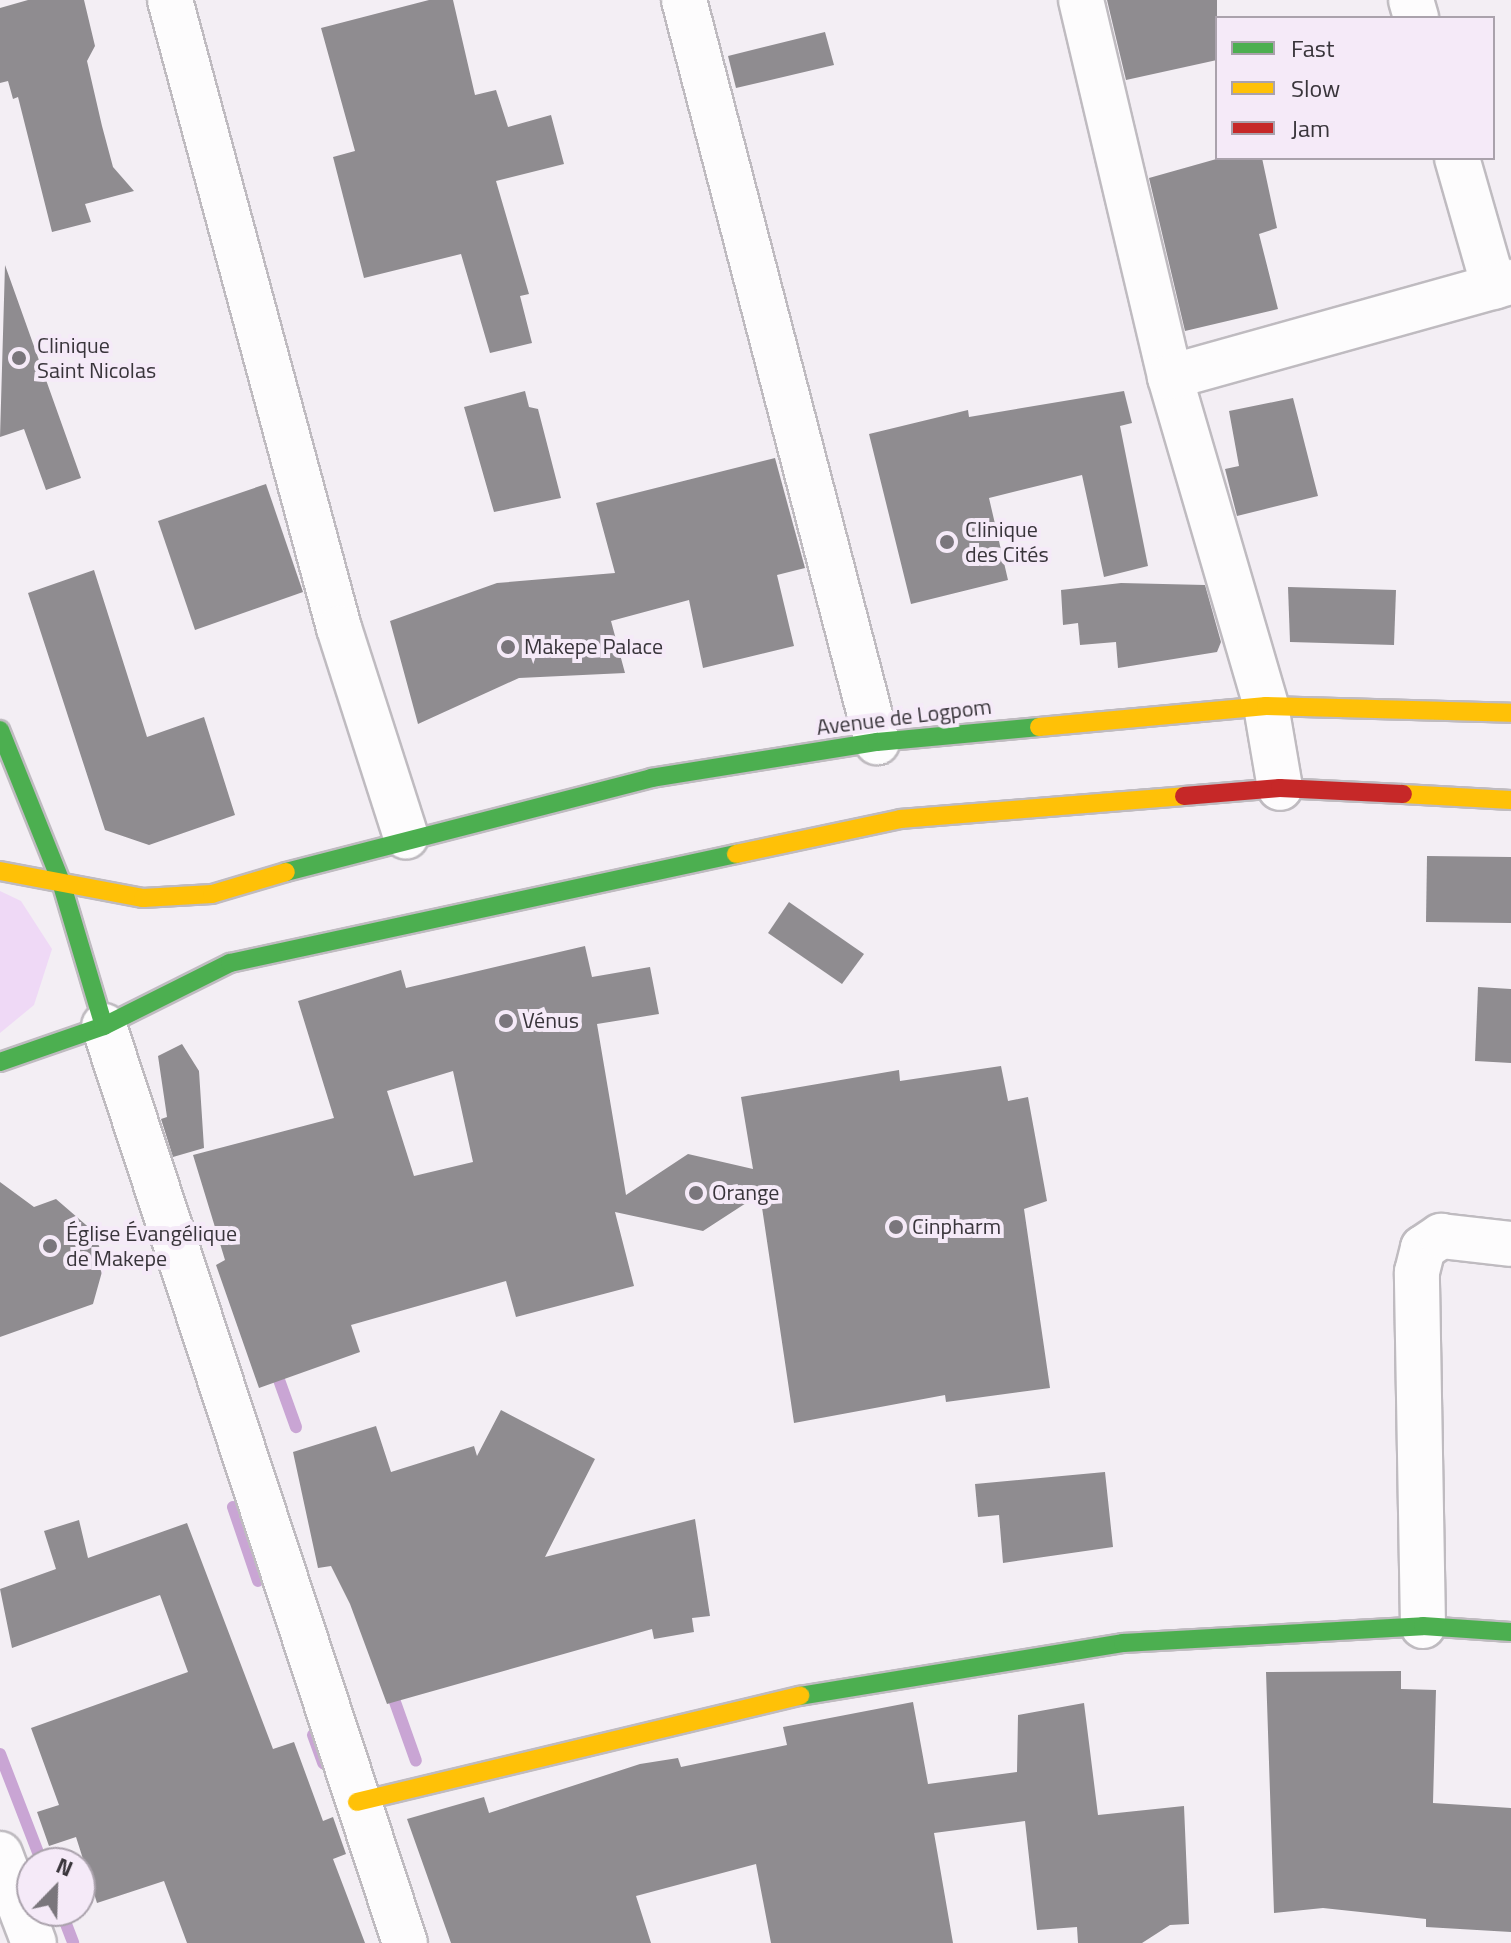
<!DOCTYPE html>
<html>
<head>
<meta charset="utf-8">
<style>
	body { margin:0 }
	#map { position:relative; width:1511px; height:1943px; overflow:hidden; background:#f3eef4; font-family:"Titillium Web",sans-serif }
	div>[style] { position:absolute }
	.green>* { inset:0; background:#efd9f6 }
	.stream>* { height:12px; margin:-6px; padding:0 6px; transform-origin:6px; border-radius:6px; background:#c9a5d4 }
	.building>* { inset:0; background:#8f8c90 }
	.roads { filter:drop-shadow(2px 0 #bfbbc0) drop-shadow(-2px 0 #bfbbc0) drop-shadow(0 2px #bfbbc0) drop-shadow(0 -2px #bfbbc0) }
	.street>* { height:44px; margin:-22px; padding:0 22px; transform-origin:22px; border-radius:22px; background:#fdfcfd }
	.fast>* { height:18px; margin:-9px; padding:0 9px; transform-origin:9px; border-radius:9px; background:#4caf50 }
	.slow>* { height:18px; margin:-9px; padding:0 9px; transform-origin:9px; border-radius:9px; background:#ffc107 }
	.jam>* { height:18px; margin:-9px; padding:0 9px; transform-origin:9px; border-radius:9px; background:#c62828 }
	.dots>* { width:22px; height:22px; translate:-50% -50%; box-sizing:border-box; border:4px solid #f5eaf8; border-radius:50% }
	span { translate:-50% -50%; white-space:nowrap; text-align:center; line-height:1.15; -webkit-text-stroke:8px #f5eaf8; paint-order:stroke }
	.poi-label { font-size:22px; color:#39353b }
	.left { translate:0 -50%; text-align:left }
	.street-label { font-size:22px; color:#39353b }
	.legend { position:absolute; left:1215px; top:16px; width:280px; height:144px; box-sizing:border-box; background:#f5eaf8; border:2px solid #aaa2ac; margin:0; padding:10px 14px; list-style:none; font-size:24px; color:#39353b }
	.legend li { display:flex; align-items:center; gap:16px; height:40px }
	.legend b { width:40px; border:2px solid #aaa2ac }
	.north { position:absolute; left:16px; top:1847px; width:80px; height:80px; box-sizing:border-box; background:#f5eaf8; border:2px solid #aaa2ac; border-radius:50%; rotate:23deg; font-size:22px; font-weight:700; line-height:32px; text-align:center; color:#39353b }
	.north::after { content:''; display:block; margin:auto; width:28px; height:36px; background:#7a767c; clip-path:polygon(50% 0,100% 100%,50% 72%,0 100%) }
</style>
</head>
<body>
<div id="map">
	<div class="green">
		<i style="clip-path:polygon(0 891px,21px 901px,52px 949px,34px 1005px,0 1033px)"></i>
	</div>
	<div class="stream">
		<i style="left:274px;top:1366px;width:65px;rotate:70.2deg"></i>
		<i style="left:233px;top:1507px;width:78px;rotate:71.3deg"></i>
		<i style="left:390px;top:1688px;width:77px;rotate:70.4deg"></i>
		<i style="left:313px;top:1735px;width:30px;rotate:70deg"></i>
		<i style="left:0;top:1754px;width:117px;rotate:68.9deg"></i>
		<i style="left:61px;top:1911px;width:34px;rotate:69deg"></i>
	</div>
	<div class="building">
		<i style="clip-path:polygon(28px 0,84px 0,95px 46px,87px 61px,102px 126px,113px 167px,134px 191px,85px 204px,91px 222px,52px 232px,18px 97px,13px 99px,8px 81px,0 83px,0 8px)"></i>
		<i style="clip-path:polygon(429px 0,453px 0,475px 95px,496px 90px,508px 127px,551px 115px,564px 164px,496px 181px,529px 294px,520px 296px,532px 343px,490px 353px,461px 254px,364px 278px,333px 157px,355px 151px,321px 28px)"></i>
		<i style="clip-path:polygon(1107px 0,1217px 0,1217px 60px,1126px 80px)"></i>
		<i style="clip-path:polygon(825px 32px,834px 65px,736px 88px,728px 56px)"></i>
		<i style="clip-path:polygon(1220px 158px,1262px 158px,1277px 228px,1259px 234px,1278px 309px,1185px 331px,1149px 178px)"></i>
		<i style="clip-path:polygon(5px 265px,81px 478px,46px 490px,24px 429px,0 437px)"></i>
		<i style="clip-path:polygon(525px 391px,529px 407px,538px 409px,561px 498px,494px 512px,464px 407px)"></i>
		<i style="clip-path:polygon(1124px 391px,1132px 423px,1120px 426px,1148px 566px,1104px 577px,1082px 475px,989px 498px,1008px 580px,911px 604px,869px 434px,968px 410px,969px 417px)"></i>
		<i style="clip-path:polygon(1293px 398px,1318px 496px,1237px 516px,1225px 469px,1239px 466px,1229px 411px)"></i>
		<i style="clip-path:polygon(775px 458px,805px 568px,777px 575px,794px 646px,703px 668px,689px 600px,611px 621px,625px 673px,519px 678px,418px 724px,390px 621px,497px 583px,615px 573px,596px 503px)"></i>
		<i style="clip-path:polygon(266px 484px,303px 592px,195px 630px,158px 521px)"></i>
		<i style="clip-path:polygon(94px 570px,147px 737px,204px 717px,235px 815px,149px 845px,105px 830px,28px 593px)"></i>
		<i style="clip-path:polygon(1121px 583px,1205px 585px,1221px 642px,1217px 652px,1118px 668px,1116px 642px,1080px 645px,1078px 623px,1063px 625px,1061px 590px)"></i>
		<i style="clip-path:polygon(1288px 587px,1396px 590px,1394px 645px,1290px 642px)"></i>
		<i style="clip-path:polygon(1427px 856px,1511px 857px,1511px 923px,1426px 922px)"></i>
		<i style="clip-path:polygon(789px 902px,864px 954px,842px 984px,768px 933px)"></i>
		<i style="clip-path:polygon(evenodd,585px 946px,592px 977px,650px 967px,659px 1014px,597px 1024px,626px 1195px,688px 1154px,753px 1169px,741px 1097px,899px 1070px,900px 1081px,1001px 1066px,1008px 1101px,1028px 1097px,1047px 1201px,1024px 1209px,1050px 1388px,946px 1402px,945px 1395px,794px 1423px,760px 1194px,703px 1231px,615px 1212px,634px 1286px,516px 1317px,506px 1281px,351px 1325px,360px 1352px,259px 1388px,216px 1265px,225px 1260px,193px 1155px,334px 1118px,298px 1001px,401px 970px,406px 988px,585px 946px,453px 1071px,473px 1162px,414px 1176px,387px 1091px,453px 1071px)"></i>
		<i style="clip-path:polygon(1478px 987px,1511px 989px,1511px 1063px,1475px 1061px)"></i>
		<i style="clip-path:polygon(182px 1044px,199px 1071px,204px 1148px,173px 1157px,161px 1119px,167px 1117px,158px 1056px)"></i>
		<i style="clip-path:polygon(0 1182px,34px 1207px,56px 1199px,93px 1231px,105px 1261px,93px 1304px,0 1337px)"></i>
		<i style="clip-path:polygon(501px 1410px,595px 1459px,545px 1557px,695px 1519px,710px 1616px,692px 1618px,694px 1632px,654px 1639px,652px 1629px,387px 1704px,350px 1604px,331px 1566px,318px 1568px,293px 1452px,376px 1426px,391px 1472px,474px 1446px,477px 1456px)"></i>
		<i style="clip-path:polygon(1105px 1472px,1113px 1547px,1003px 1563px,999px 1515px,978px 1517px,975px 1484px)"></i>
		<i style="clip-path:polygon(79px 1520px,88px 1558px,187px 1523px,273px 1749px,294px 1742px,323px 1821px,333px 1817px,346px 1854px,333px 1859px,365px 1943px,187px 1943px,164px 1881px,97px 1903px,76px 1837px,49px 1846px,37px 1812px,59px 1805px,31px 1728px,188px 1672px,160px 1595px,12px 1648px,0 1589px,56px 1569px,44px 1531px)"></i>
		<i style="clip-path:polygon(1401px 1671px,1401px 1689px,1436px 1690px,1433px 1803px,1511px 1808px,1511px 1932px,1426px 1927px,1426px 1919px,1323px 1908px,1274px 1913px,1266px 1672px)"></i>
		<i style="clip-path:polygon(913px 1702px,928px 1784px,1017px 1772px,1018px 1715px,1084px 1703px,1098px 1815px,1184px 1806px,1189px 1924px,1170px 1925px,1142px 1943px,1078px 1943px,1077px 1927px,1037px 1930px,1025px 1821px,934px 1833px,953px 1943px,771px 1943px,756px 1864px,636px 1896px,651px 1943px,451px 1943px,407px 1819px,484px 1797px,489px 1813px,640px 1764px,678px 1758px,681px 1767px,787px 1745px,783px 1727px)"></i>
	</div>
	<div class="roads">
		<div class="street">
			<i style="left:170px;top:0;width:650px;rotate:74.94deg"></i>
			<i style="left:339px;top:628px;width:219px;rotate:72.2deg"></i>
			<i style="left:684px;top:0;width:767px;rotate:75.42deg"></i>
			<i style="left:1081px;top:0;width:387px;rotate:76.7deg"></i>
			<i style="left:1170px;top:377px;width:343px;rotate:73.7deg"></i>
			<i style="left:1266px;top:706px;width:83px;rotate:80.3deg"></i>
			<i style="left:1411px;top:0;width:19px;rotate:74deg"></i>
			<i style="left:1457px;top:158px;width:134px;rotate:74deg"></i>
			<i style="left:1170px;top:377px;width:354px;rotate:-15.6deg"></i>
			<i style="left:104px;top:1026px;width:965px;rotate:71.83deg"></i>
			<i style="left:1423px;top:1626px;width:354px;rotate:-91deg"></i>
			<i style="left:1417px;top:1272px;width:25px;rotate:-76deg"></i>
			<i style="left:1423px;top:1248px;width:22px;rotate:-34deg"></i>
			<i style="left:1441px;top:1236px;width:70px;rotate:6.5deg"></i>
			<i style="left:0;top:1854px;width:95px;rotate:69.1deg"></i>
		</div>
		<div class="fast">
			<i style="left:0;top:730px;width:164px;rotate:68.1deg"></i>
			<i style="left:61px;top:882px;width:150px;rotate:73.4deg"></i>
			<i style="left:286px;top:872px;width:377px;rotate:-14.4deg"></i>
			<i style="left:651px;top:778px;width:229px;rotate:-9.1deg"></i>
			<i style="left:877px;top:742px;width:163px;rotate:-5.3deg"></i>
			<i style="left:0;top:1062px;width:110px;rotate:-19.1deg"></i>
			<i style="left:104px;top:1026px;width:141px;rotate:-26.6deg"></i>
			<i style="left:230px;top:963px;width:518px;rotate:-12.16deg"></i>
			<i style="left:800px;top:1696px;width:327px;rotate:-9.3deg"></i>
			<i style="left:1123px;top:1643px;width:300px;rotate:-3.2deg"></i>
			<i style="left:1423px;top:1626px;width:88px;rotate:3.9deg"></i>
		</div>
		<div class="slow">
			<i style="left:1039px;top:727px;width:228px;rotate:-5.3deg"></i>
			<i style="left:1266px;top:706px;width:245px;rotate:1.6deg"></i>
			<i style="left:1403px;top:794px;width:108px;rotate:3.2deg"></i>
			<i style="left:736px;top:854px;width:168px;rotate:-12deg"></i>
			<i style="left:900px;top:819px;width:285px;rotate:-4.6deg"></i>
			<i style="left:0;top:871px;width:146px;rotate:10.7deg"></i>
			<i style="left:143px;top:898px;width:69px;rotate:-3.3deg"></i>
			<i style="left:212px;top:894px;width:77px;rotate:-16.6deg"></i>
			<i style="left:357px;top:1802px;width:456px;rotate:-13.5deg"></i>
		</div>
		<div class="jam">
			<i style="left:1184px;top:796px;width:96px;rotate:-4.8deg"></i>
			<i style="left:1280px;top:788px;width:123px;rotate:2.8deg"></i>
		</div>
	</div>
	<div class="dots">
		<i style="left:19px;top:358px;background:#7a767c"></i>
		<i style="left:947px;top:542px;background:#7a767c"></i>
		<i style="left:508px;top:647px;background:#7a767c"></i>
		<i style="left:506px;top:1021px;background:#7a767c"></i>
		<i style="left:696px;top:1193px;background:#7a767c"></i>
		<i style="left:896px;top:1227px;background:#7a767c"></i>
		<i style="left:50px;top:1246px;background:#7a767c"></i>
	</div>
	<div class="poi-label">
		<span class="left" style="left:37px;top:358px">Clinique<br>Saint Nicolas</span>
		<span class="left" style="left:965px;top:542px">Clinique<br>des Cités</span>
		<span class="left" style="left:524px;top:647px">Makepe Palace</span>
		<span class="left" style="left:522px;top:1021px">Vénus</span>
		<span class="left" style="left:712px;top:1193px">Orange</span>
		<span class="left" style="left:912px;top:1227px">Cinpharm</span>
		<span class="left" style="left:66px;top:1246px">Église Évangélique<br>de Makepe</span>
	</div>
	<div class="street-label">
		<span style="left:904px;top:717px;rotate:-7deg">Avenue de Logpom</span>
	</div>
	<ul class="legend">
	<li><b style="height:10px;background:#4caf50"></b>Fast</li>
	<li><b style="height:10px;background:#ffc107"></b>Slow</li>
	<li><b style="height:10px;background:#c62828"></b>Jam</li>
	</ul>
	<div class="north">N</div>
</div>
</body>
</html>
